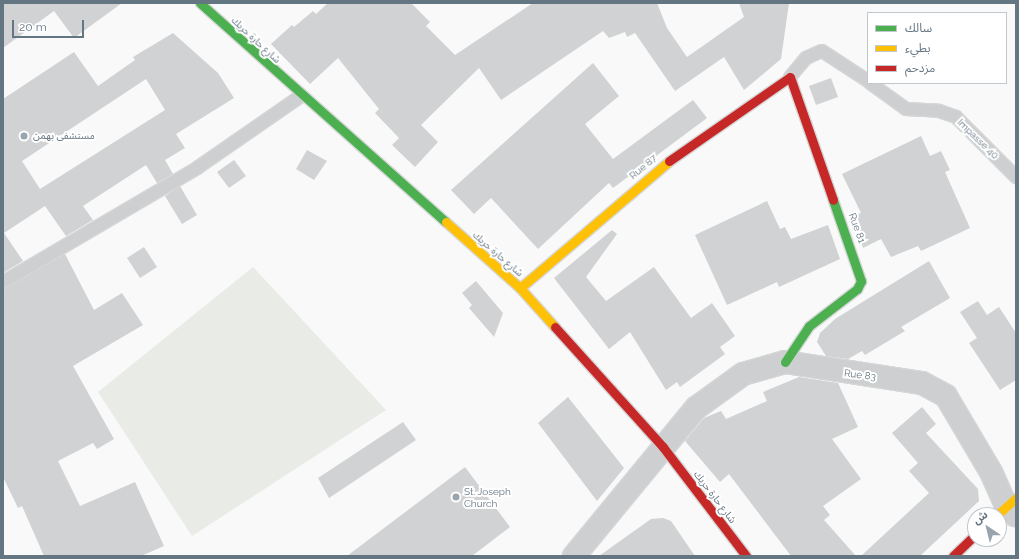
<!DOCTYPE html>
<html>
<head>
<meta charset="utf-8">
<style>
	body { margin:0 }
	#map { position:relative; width:1019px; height:559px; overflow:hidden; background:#f9f9f9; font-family:Raleway,"Noto Sans Arabic",sans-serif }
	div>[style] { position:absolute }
	.green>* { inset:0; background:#e8ebe6 }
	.building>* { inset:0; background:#d0d2d3 }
	.roads { filter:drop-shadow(1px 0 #d5d6d7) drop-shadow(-1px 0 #d5d6d7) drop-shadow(0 1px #d5d6d7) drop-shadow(0 -1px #d5d6d7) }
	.lane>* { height:12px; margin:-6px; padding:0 6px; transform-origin:6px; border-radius:6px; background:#cecfd0 }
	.street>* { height:22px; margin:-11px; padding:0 11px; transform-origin:11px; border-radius:11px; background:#cecfd0 }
	.fast>* { height:9px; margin:-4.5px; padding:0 4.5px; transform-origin:4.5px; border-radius:4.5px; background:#4caf50 }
	.slow>* { height:9px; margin:-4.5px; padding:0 4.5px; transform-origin:4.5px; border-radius:4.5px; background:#ffc107 }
	.jam>* { height:9px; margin:-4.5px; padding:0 4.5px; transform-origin:4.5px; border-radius:4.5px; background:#c62828 }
	.dots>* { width:11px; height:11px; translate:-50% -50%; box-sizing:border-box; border:2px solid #fff; border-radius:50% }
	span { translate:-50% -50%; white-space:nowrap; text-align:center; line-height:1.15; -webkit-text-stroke:4px #fff; paint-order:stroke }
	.street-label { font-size:10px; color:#657683 }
	.poi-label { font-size:10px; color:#657683 }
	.left { translate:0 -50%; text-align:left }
	.frame { position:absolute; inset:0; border:4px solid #657683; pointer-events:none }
	.legend { position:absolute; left:867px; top:12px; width:140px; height:72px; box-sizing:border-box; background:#fff; border:1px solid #c1c8cd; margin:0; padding:5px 7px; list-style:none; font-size:12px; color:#657683 }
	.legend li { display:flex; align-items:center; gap:8px; height:20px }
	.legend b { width:20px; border:1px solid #c1c8cd }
	.north { position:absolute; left:967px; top:507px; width:40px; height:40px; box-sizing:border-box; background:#fff; border:1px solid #c1c8cd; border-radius:50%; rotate:325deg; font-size:11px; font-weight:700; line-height:16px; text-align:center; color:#657683 }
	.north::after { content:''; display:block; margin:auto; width:14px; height:18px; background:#99a4ac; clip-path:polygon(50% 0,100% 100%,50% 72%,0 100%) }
	.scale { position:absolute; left:12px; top:20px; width:72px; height:18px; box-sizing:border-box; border:2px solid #657683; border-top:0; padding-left:5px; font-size:12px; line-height:14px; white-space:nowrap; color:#657683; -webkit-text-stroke:3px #fff; paint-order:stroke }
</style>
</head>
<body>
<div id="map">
	<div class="green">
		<i style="clip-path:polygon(253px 267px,386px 410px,192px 536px,98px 392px)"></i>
	</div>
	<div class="building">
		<i style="clip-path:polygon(3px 3px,122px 3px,74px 38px,54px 11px,3px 48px)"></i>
		<i style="clip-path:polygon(328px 3px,411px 3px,430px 22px,426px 26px,455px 55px,533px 3px,657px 3px,667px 28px,687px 57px,744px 17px,739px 3px,789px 3px,781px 59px,744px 90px,724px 57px,675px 91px,635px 33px,627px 37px,625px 32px,609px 38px,603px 31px,501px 100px,479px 68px,421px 125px,438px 142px,415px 167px,392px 145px,399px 138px,375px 113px,379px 109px,338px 58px,310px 84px,271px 44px,292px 25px,294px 27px,313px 11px,316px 14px)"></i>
		<i style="clip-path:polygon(evenodd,173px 33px,218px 73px,234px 98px,176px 134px,185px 148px,165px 160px,173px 174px,157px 183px,146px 165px,83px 206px,93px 220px,66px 236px,45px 206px,4px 233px,23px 261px,3px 273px,3px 99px,74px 52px,98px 86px,135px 60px,133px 57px,173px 33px,146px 79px,165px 110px,40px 189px,22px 161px,146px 79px)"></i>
		<i style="clip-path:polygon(593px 63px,619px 96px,585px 124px,613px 159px,693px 100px,707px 118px,613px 188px,609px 183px,538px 249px,491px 198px,474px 214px,451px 190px)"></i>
		<i style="clip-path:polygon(831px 78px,838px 97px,816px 105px,809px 86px)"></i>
		<i style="clip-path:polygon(921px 136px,930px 156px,941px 151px,950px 170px,945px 172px,970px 228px,921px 251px,918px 246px,891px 257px,881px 239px,863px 248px,852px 216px,861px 213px,842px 174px)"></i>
		<i style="clip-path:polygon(307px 150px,327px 161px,314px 180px,296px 169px)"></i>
		<i style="clip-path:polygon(234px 160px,246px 176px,229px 188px,217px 172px)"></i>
		<i style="clip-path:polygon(180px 186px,197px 215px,182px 224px,165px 196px)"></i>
		<i style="clip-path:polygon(767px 201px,780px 229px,785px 227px,791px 239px,828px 225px,840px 259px,779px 287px,777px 282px,727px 305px,695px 235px)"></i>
		<i style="clip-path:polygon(612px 230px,617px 234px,586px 277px,606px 301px,654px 267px,691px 318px,712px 303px,735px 336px,720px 347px,725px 354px,680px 387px,677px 382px,666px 390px,630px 332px,609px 349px,554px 278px)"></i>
		<i style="clip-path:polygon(144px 247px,157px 267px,140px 278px,127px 258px)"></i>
		<i style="clip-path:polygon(65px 254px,94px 310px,122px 293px,143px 325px,73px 366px,114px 439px,97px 449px,93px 443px,58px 461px,80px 506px,135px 482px,164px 546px,141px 556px,44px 556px,22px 506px,18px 508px,3px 477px,3px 289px)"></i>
		<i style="clip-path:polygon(929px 261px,950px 298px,901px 327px,905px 331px,865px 355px,862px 351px,848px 359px,826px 356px,817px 342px,820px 333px,835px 319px)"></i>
		<i style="clip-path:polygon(476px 281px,503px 313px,494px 337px,469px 308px,472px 305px,462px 293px)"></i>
		<i style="clip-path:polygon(978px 301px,987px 315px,999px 307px,1016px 333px,1016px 380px,1000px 390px,969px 343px,977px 338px,960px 312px)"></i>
		<i style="clip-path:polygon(799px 377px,838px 383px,858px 427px,832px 439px,861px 479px,823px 506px,830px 515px,824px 520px,856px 556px,791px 556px,729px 474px,720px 482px,685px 441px,704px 418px,721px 411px,726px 419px,767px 401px,763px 392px)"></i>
		<i style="clip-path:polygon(568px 397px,624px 468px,597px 501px,538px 423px)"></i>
		<i style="clip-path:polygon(922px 407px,936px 424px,926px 433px,978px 489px,979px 501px,920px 556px,861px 556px,929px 493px,909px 471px,918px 463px,892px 433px)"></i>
		<i style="clip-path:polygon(403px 422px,416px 440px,329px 498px,318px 478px)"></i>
		<i style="clip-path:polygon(465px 467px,510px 527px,472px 556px,347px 556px)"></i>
		<i style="clip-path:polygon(663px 518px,671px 521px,695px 556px,599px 556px,651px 519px)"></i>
	</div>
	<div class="roads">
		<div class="lane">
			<i style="left:790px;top:77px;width:25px;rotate:-50deg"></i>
			<i style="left:806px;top:58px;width:17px;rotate:-24deg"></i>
			<i style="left:822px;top:51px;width:55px;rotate:33.1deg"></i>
			<i style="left:870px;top:83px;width:44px;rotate:35.8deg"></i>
			<i style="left:906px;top:109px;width:33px;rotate:3deg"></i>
			<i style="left:939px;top:111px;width:18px;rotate:19deg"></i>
			<i style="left:956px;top:117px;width:85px;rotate:45deg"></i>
			<i style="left:3px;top:282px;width:225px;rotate:-30.4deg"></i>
			<i style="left:197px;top:168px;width:126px;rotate:-34.7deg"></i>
		</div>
		<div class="street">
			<i style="left:574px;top:556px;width:192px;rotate:-50.5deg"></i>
			<i style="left:696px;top:408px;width:58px;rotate:-35.9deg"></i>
			<i style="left:743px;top:374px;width:44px;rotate:-15.9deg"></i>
			<i style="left:785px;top:362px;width:139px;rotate:8.7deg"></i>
			<i style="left:922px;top:383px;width:27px;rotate:28deg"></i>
			<i style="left:946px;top:396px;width:88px;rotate:59.4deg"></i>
			<i style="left:991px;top:472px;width:37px;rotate:66deg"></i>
			<i style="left:1006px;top:506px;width:13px;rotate:45deg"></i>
		</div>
		<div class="fast">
			<i style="left:200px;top:3px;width:329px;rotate:41.7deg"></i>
			<i style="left:785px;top:362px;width:43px;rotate:-56.3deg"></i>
			<i style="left:809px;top:326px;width:61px;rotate:-37.6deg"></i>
			<i style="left:857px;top:289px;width:9px;rotate:-63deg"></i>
			<i style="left:861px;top:281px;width:86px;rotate:-109.1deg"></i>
		</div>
		<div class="slow">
			<i style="left:446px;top:222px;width:99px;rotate:41.7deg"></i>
			<i style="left:520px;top:288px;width:52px;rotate:48.1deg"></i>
			<i style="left:520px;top:288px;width:196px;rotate:-40.4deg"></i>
			<i style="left:997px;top:515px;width:25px;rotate:-42deg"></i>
		</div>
		<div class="jam">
			<i style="left:669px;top:161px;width:147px;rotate:-34.8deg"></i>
			<i style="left:790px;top:77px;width:130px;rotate:70.7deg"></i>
			<i style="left:555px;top:327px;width:161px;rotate:48deg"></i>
			<i style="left:663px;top:447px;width:137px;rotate:52.7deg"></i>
			<i style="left:953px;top:556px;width:30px;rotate:-44deg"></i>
		</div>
	</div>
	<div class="dots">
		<i style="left:24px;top:136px;background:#99a4ac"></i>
		<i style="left:456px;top:497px;background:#99a4ac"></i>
	</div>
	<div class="street-label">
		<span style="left:256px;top:40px;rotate:43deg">شارع حارة حريك</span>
		<span style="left:978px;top:139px;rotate:44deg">Impasse 40</span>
		<span style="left:643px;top:167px;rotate:-40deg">Rue 87</span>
		<span style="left:857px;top:228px;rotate:70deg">Rue 81</span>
		<span style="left:498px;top:254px;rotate:41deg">شارع حارة حريك</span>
		<span style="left:860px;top:375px;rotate:7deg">Rue 83</span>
		<span style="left:715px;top:497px;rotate:53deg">شارع حارة حريك</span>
	</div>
	<div class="poi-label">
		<span class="left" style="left:33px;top:136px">مستشفى بهمن</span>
		<span class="left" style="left:464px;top:497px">St. Joseph<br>Church</span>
	</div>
	<div class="frame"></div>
	<ul class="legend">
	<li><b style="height:5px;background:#4caf50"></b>سالك</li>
	<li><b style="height:5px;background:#ffc107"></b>بطيء</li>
	<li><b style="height:5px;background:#c62828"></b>مزدحم</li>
	</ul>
	<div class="north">ش</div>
	<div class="scale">20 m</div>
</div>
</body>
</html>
